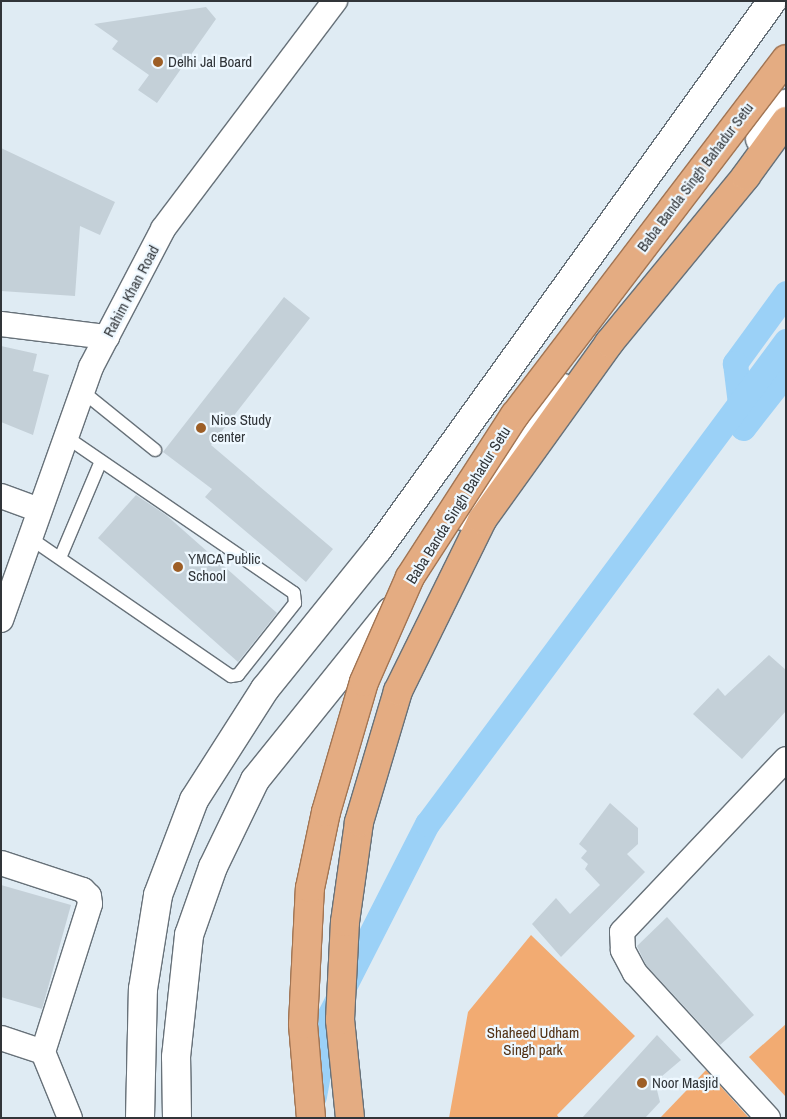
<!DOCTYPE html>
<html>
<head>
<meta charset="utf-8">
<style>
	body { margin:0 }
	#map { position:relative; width:787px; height:1119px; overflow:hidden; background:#dfebf3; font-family:"Archivo Narrow",sans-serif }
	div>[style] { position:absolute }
	.green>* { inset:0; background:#f2ab72 }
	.canal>* { height:25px; margin:-12.5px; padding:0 12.5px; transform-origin:12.5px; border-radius:12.5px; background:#9bd1f7 }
	.building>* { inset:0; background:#c4d0d8 }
	.roads { filter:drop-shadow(1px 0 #677179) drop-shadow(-1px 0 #677179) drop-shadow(0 1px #677179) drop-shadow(0 -1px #677179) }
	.service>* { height:12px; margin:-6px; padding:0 6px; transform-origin:6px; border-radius:6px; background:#fff }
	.minor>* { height:24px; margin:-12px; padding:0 12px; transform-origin:12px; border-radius:12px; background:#fff }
	.tertiary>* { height:28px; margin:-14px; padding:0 14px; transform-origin:14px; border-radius:14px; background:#fff }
	.trunk>* { height:28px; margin:-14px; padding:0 14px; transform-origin:14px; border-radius:14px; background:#e4ac82 }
	.bridges { filter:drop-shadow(1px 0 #a17554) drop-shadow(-1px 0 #a17554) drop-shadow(0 1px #a17554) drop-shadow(0 -1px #a17554) }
	.trunk-bridge>* { height:28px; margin:-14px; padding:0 14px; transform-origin:14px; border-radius:14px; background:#e4ac82 }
	.dots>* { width:14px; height:14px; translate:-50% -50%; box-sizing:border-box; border:2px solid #eef8ff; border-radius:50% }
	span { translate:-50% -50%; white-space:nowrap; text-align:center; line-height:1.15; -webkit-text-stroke:4.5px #eef8ff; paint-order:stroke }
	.poi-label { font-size:15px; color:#313539 }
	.left { translate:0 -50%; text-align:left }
	.street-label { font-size:15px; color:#313539 }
	.park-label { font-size:15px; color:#523114 }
	.frame { position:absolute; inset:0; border:2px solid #313539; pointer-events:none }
</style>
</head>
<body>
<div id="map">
	<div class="green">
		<i style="clip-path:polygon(531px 935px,635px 1036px,557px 1115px,559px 1118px,449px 1118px,468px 1012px)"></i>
		<i style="clip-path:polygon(786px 1024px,786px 1097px,749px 1057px)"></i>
		<i style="clip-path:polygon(706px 1070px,749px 1118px,660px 1118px)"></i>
	</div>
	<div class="canal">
		<i style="left:786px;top:293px;width:87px;rotate:126.1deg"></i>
		<i style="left:735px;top:363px;width:65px;rotate:83deg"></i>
		<i style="left:743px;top:428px;width:70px;rotate:-52deg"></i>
		<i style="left:314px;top:1096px;width:79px;rotate:-79.8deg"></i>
		<i style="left:328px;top:1018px;width:218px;rotate:-63deg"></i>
		<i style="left:427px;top:824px;width:602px;rotate:-53.38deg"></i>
	</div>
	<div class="building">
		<i style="clip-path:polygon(206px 7px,216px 19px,157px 103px,138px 90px,149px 75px,112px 49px,118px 41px,94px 24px)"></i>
		<i style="clip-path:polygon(1px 148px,115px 202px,100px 235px,80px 226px,75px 296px,1px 291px)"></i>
		<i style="clip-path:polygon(284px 297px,310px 318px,211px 445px,333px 549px,306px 582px,205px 497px,212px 489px,163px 452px)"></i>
		<i style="clip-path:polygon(1px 346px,37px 354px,33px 371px,49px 375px,33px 435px,1px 422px)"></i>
		<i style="clip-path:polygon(136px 495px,166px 515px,277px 613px,238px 662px,98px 538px)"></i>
		<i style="clip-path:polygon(769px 655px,786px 670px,786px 711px,742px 759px,693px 714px,718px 688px,725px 696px)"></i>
		<i style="clip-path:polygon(610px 803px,638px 828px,638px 844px,627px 854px,645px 872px,561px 957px,532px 924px,556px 898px,570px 914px,600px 885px,585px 869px,588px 864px,581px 858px,587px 851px,579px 844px)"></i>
		<i style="clip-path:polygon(1px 885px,71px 905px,42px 1009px,1px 997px)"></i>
		<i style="clip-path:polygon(667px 917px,754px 1015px,720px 1045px,646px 965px,637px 946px)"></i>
		<i style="clip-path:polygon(657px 1035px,681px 1060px,655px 1082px,660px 1102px,645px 1118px,582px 1118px)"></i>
	</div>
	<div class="roads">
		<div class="service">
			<i style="left:82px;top:391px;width:94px;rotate:38.9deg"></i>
			<i style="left:30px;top:538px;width:244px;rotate:34.5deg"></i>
			<i style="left:231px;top:676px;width:7px;rotate:-8deg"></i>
			<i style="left:238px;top:675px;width:92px;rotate:-51.6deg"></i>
			<i style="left:295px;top:603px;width:10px;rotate:-96deg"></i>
			<i style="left:294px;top:593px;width:276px;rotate:-145.6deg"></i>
			<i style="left:60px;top:558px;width:105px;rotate:-67.1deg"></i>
		</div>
		<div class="minor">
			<i style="left:1px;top:324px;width:107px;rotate:7deg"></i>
			<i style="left:1px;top:496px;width:40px;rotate:20.2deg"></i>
			<i style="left:1px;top:620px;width:269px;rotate:-70.4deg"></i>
			<i style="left:91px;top:367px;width:156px;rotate:-62.4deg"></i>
			<i style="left:163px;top:229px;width:286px;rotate:-53deg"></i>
			<i style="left:1px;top:863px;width:86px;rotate:18.2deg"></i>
			<i style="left:83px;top:890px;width:8px;rotate:45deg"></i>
			<i style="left:89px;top:896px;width:8px;rotate:83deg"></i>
			<i style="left:90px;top:904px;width:155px;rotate:107.6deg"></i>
			<i style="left:1px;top:1038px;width:44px;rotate:18.4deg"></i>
			<i style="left:43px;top:1052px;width:71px;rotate:67.8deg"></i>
			<i style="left:768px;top:1118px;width:197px;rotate:-132.5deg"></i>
			<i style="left:635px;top:973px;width:26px;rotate:-118deg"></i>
			<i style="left:623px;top:950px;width:18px;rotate:-93deg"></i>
			<i style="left:622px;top:932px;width:238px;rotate:-46.5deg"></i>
		</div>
		<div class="tertiary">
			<i style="left:760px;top:139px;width:44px;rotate:-53.4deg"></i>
			<i style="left:463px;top:516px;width:162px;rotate:-52.3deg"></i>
			<i style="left:140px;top:1118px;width:129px;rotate:-88.7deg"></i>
			<i style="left:143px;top:989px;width:95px;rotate:-80.9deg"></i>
			<i style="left:158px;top:895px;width:102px;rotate:-69.2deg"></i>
			<i style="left:194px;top:800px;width:132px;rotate:-57.4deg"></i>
			<i style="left:265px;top:689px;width:180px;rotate:-51.1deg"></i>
			<i style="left:378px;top:549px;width:675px;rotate:-54.28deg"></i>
			<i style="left:177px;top:1118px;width:61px;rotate:-90.9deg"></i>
			<i style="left:176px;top:1057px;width:123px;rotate:-83.9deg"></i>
			<i style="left:189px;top:935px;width:72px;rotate:-70.6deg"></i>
			<i style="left:213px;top:867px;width:97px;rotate:-64.2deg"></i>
			<i style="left:255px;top:780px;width:216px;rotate:-51.2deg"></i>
		</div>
		<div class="trunk">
			<i style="left:350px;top:1118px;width:99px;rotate:-95.8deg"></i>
			<i style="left:340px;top:1020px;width:98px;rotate:-87.1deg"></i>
			<i style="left:345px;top:922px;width:101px;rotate:-82deg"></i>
			<i style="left:359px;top:822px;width:137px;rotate:-73.4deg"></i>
			<i style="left:398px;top:691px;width:191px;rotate:-63.8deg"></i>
			<i style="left:482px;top:520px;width:218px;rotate:-54.3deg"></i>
			<i style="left:609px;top:343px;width:216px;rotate:-50.6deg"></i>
			<i style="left:746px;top:176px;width:68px;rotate:-54deg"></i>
		</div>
	</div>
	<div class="bridges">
		<div class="trunk-bridge">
			<i style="left:311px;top:1118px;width:94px;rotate:-94.9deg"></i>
			<i style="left:303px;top:1024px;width:136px;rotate:-87.1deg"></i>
			<i style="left:310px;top:888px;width:78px;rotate:-78.1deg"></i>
			<i style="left:326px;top:812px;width:135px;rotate:-73.7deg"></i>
			<i style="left:364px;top:682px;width:115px;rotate:-66.3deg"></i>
			<i style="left:410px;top:577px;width:193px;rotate:-57.1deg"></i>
			<i style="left:515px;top:415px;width:447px;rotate:-52.7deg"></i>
		</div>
	</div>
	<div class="dots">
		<i style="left:158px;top:62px;background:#9d5e26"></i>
		<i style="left:201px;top:428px;background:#9d5e26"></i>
		<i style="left:178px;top:567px;background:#9d5e26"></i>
		<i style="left:642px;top:1083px;background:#9d5e26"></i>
	</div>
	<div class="poi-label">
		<span class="left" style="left:168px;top:62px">Delhi Jal Board</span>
		<span class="left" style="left:211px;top:428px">Nios Study<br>center</span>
		<span class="left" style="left:188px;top:567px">YMCA Public<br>School</span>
		<span class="left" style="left:652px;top:1083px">Noor Masjid</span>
	</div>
	<div class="street-label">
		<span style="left:695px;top:177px;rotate:-53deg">Baba Banda Singh Bahadur Setu</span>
		<span style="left:131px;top:291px;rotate:-62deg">Rahim Khan Road</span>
		<span style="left:458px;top:505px;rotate:-58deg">Baba Banda Singh Bahadur Setu</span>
	</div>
	<div class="park-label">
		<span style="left:533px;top:1041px">Shaheed Udham<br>Singh park</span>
	</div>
	<div class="frame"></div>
</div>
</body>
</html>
